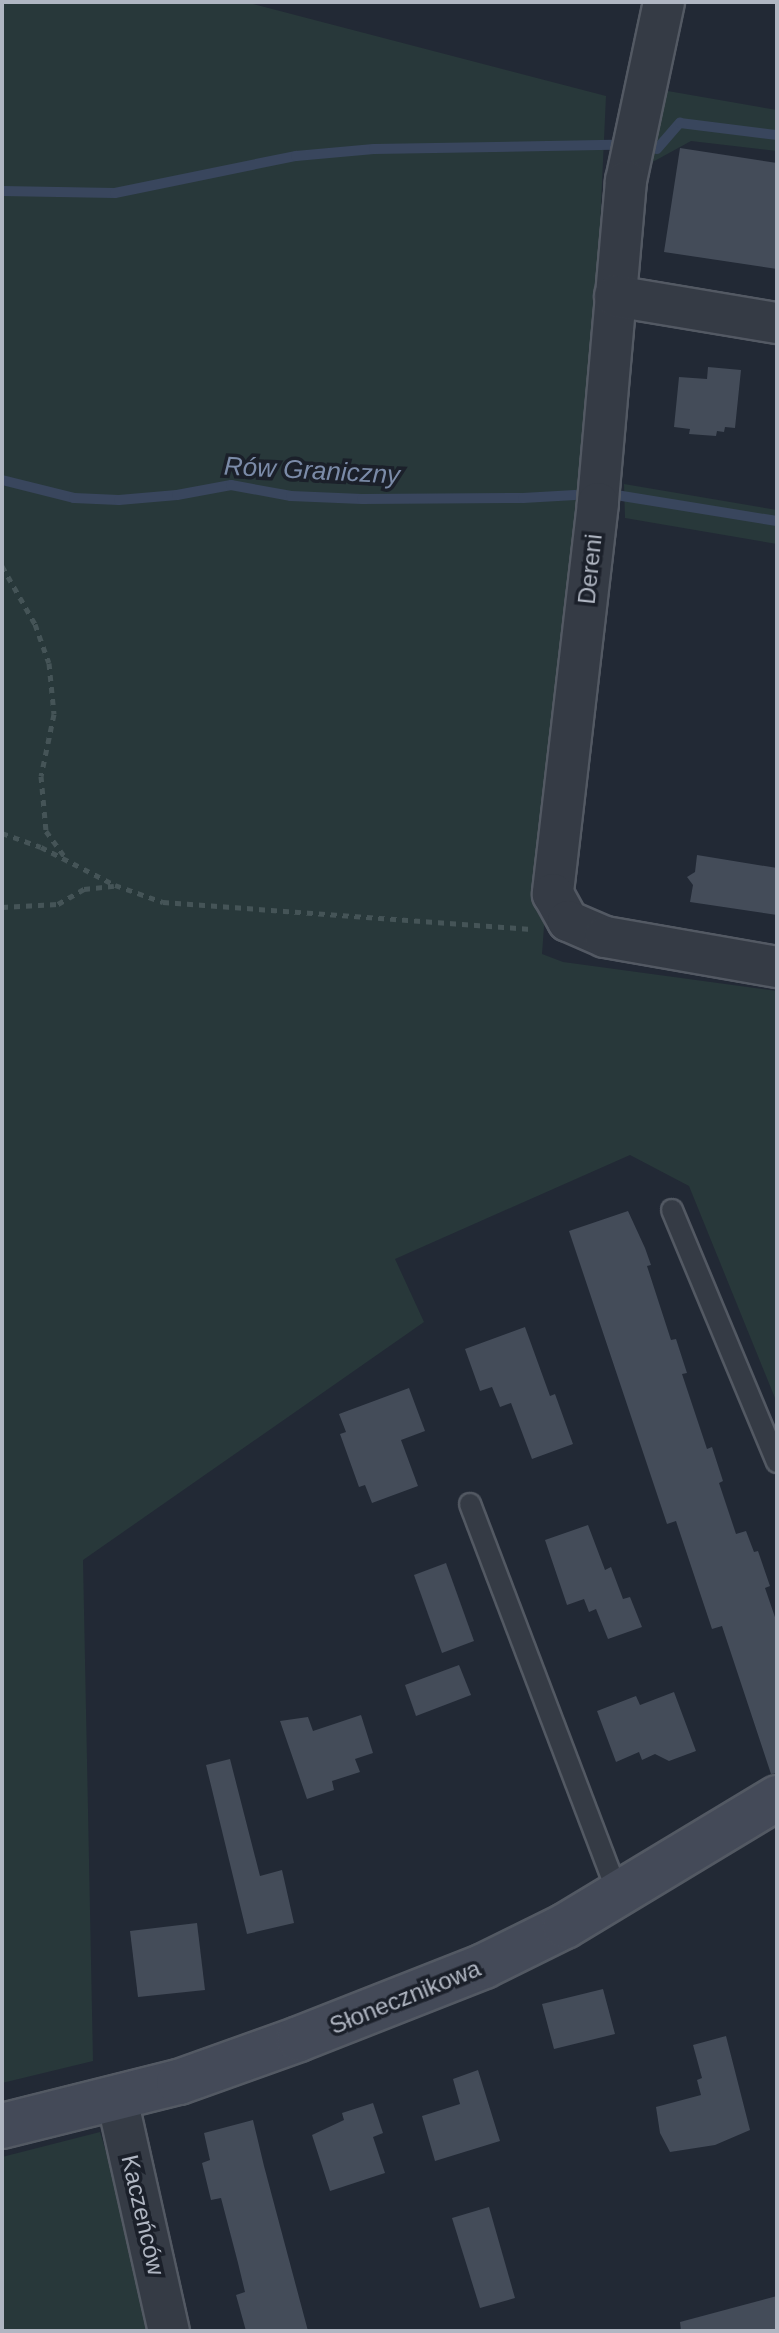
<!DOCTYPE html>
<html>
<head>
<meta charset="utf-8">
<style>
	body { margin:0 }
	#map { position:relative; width:779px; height:2333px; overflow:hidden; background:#222935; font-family:Helvetica,sans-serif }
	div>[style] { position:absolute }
	.green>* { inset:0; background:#28383a }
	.stream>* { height:10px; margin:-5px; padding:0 5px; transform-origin:5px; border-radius:5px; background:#39465d }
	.building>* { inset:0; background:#444c59 }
	.path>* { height:5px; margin-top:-2.5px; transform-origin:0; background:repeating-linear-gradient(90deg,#455457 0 6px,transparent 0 12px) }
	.roads { filter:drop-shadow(2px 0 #535963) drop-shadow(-2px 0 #535963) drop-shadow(0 2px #535963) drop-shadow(0 -2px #535963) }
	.lane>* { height:20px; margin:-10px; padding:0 10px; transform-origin:10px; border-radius:10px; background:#353b45 }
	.street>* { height:40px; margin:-20px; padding:0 20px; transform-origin:20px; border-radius:20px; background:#353b45 }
	.secondary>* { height:44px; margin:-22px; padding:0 22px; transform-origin:22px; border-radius:22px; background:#444a58 }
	span { translate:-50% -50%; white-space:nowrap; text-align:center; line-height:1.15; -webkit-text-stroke:7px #1b202a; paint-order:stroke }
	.street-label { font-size:24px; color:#b0b6c2 }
	.water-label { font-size:26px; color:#7b8ba8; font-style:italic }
	.frame { position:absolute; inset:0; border:4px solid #b0b6c2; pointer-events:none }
</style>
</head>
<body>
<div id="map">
	<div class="green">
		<i style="clip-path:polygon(2px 2px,245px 2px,606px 96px,596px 313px,572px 541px,542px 954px,563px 962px,777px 991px,777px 1403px,689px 1186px,630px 1155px,395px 1259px,424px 1322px,83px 1560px,93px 2061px,2px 2083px)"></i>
		<i style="clip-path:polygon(662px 90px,777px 110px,777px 151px,691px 141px,649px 164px)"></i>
		<i style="clip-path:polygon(624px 484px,777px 510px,777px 544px,625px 518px)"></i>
		<i style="clip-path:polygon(100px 2132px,144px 2277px,155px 2331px,2px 2331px,2px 2157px)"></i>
	</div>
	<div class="stream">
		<i style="left:657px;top:149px;width:35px;rotate:-49deg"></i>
		<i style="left:680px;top:123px;width:98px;rotate:7.1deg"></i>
		<i style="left:2px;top:191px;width:113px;rotate:1deg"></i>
		<i style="left:115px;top:193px;width:185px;rotate:-11.6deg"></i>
		<i style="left:296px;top:156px;width:78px;rotate:-5.1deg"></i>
		<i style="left:374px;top:149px;width:239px;rotate:-1deg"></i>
		<i style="left:2px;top:480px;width:74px;rotate:14deg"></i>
		<i style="left:74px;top:498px;width:45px;rotate:2.5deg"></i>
		<i style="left:119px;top:500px;width:58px;rotate:-4.9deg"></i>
		<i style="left:177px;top:495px;width:55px;rotate:-10.5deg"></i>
		<i style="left:231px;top:485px;width:61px;rotate:10.4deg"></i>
		<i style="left:291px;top:496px;width:71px;rotate:2.4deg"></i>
		<i style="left:362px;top:499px;width:161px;rotate:-0.4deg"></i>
		<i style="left:523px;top:498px;width:52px;rotate:-3.3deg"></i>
		<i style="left:616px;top:495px;width:163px;rotate:9.2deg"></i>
	</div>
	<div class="building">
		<i style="clip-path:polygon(680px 148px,777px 163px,777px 269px,664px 252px)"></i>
		<i style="clip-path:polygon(708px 367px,741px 370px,735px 428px,725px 427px,724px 432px,717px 431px,716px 436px,689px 434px,690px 429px,674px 427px,679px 377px,707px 379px)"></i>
		<i style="clip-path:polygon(697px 855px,777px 868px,777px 915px,690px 902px,693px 885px,687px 877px,695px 872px)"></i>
		<i style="clip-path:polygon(628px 1211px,645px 1248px,651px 1265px,647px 1266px,671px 1340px,676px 1339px,687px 1373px,682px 1374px,707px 1449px,712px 1447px,723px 1481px,719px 1483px,736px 1534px,746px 1531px,754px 1552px,758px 1551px,770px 1586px,765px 1588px,777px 1623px,777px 1773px,771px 1774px,722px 1626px,712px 1629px,676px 1521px,667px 1524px,569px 1231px)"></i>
		<i style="clip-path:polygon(525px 1327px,550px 1396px,555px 1394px,573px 1444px,532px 1459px,511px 1403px,500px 1407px,492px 1387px,480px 1391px,465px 1349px)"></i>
		<i style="clip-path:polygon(409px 1388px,425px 1431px,401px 1440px,418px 1486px,372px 1503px,365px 1485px,359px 1487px,340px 1434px,346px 1432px,339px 1414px)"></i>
		<i style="clip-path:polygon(588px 1525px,605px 1570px,611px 1567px,623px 1599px,630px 1597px,642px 1627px,608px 1639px,596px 1609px,589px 1612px,584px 1599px,567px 1605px,545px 1540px)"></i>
		<i style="clip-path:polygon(446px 1563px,474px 1641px,442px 1653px,414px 1575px)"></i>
		<i style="clip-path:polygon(459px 1665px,471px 1695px,416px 1716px,405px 1685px)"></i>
		<i style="clip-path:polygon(674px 1692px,696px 1751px,669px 1761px,655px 1754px,642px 1760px,639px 1752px,616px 1762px,597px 1711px,636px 1696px,640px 1705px)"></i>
		<i style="clip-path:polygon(361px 1715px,373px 1753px,355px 1759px,360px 1772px,332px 1781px,334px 1790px,307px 1799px,280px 1721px,308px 1717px,313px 1731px)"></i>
		<i style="clip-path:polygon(230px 1759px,260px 1876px,282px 1870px,294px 1923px,247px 1934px,206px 1765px)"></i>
		<i style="clip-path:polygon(197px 1923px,205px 1990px,138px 1997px,130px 1931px)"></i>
		<i style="clip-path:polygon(603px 1989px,615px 2034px,554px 2049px,542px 2004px)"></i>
		<i style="clip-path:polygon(726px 2036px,750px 2130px,715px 2145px,670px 2152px,660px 2133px,656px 2107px,701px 2095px,697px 2080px,702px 2078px,693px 2045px)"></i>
		<i style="clip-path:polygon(478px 2070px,500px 2141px,435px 2161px,422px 2116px,460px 2104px,453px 2079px)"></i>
		<i style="clip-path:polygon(373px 2103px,383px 2133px,373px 2137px,385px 2173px,330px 2191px,312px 2135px,344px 2120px,342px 2113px)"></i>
		<i style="clip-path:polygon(253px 2120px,264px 2166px,308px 2331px,246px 2331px,236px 2295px,245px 2292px,238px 2263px,221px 2198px,211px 2200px,202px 2163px,210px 2160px,204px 2133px)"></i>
		<i style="clip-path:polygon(489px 2207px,515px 2298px,480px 2308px,452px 2218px)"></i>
		<i style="clip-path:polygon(777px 2296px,777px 2331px,681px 2331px,680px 2322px)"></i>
	</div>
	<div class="path">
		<i style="left:2px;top:566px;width:67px;rotate:60.4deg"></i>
		<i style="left:35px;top:624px;width:41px;rotate:70.3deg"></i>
		<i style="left:49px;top:663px;width:51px;rotate:84.4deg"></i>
		<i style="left:54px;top:714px;width:63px;rotate:101.8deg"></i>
		<i style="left:41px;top:776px;width:55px;rotate:84.8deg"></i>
		<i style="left:46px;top:831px;width:32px;rotate:54deg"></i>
		<i style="left:2px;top:833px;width:41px;rotate:19.7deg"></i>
		<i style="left:41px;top:847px;width:83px;rotate:27.2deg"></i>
		<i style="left:115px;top:885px;width:51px;rotate:19.5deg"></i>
		<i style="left:163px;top:902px;width:369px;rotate:4.2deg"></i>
		<i style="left:2px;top:907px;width:56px;rotate:-3.1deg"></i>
		<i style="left:58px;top:904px;width:30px;rotate:-30deg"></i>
		<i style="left:84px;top:889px;width:30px;rotate:-6deg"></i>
	</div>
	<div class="roads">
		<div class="lane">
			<i style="left:672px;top:1210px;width:273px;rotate:67.4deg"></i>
			<i style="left:470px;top:1504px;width:417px;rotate:69.2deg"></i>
		</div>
		<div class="street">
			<i style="left:664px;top:2px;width:183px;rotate:102deg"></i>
			<i style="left:626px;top:181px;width:323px;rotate:95deg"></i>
			<i style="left:598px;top:503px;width:394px;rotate:96.6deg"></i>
			<i style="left:553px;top:894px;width:31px;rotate:61deg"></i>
			<i style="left:568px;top:921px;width:40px;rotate:23.4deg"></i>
			<i style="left:605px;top:937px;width:175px;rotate:9.9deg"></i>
			<i style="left:615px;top:296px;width:164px;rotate:9.5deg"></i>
			<i style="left:117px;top:2099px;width:238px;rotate:77.4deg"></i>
		</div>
		<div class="secondary">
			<i style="left:2px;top:2126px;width:182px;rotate:-14deg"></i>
			<i style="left:179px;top:2082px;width:127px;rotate:-19.7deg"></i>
			<i style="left:299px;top:2039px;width:199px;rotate:-21.5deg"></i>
			<i style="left:484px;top:1966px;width:90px;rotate:-26.3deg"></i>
			<i style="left:565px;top:1926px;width:248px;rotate:-31.1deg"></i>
		</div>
	</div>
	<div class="street-label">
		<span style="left:590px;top:569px;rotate:-84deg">Dereni</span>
		<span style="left:405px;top:1997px;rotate:-22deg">Słonecznikowa</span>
		<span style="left:143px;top:2215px;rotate:77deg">Kaczeńców</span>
	</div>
	<div class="water-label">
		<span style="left:312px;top:471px;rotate:3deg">Rów Graniczny</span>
	</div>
	<div class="frame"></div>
</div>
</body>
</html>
